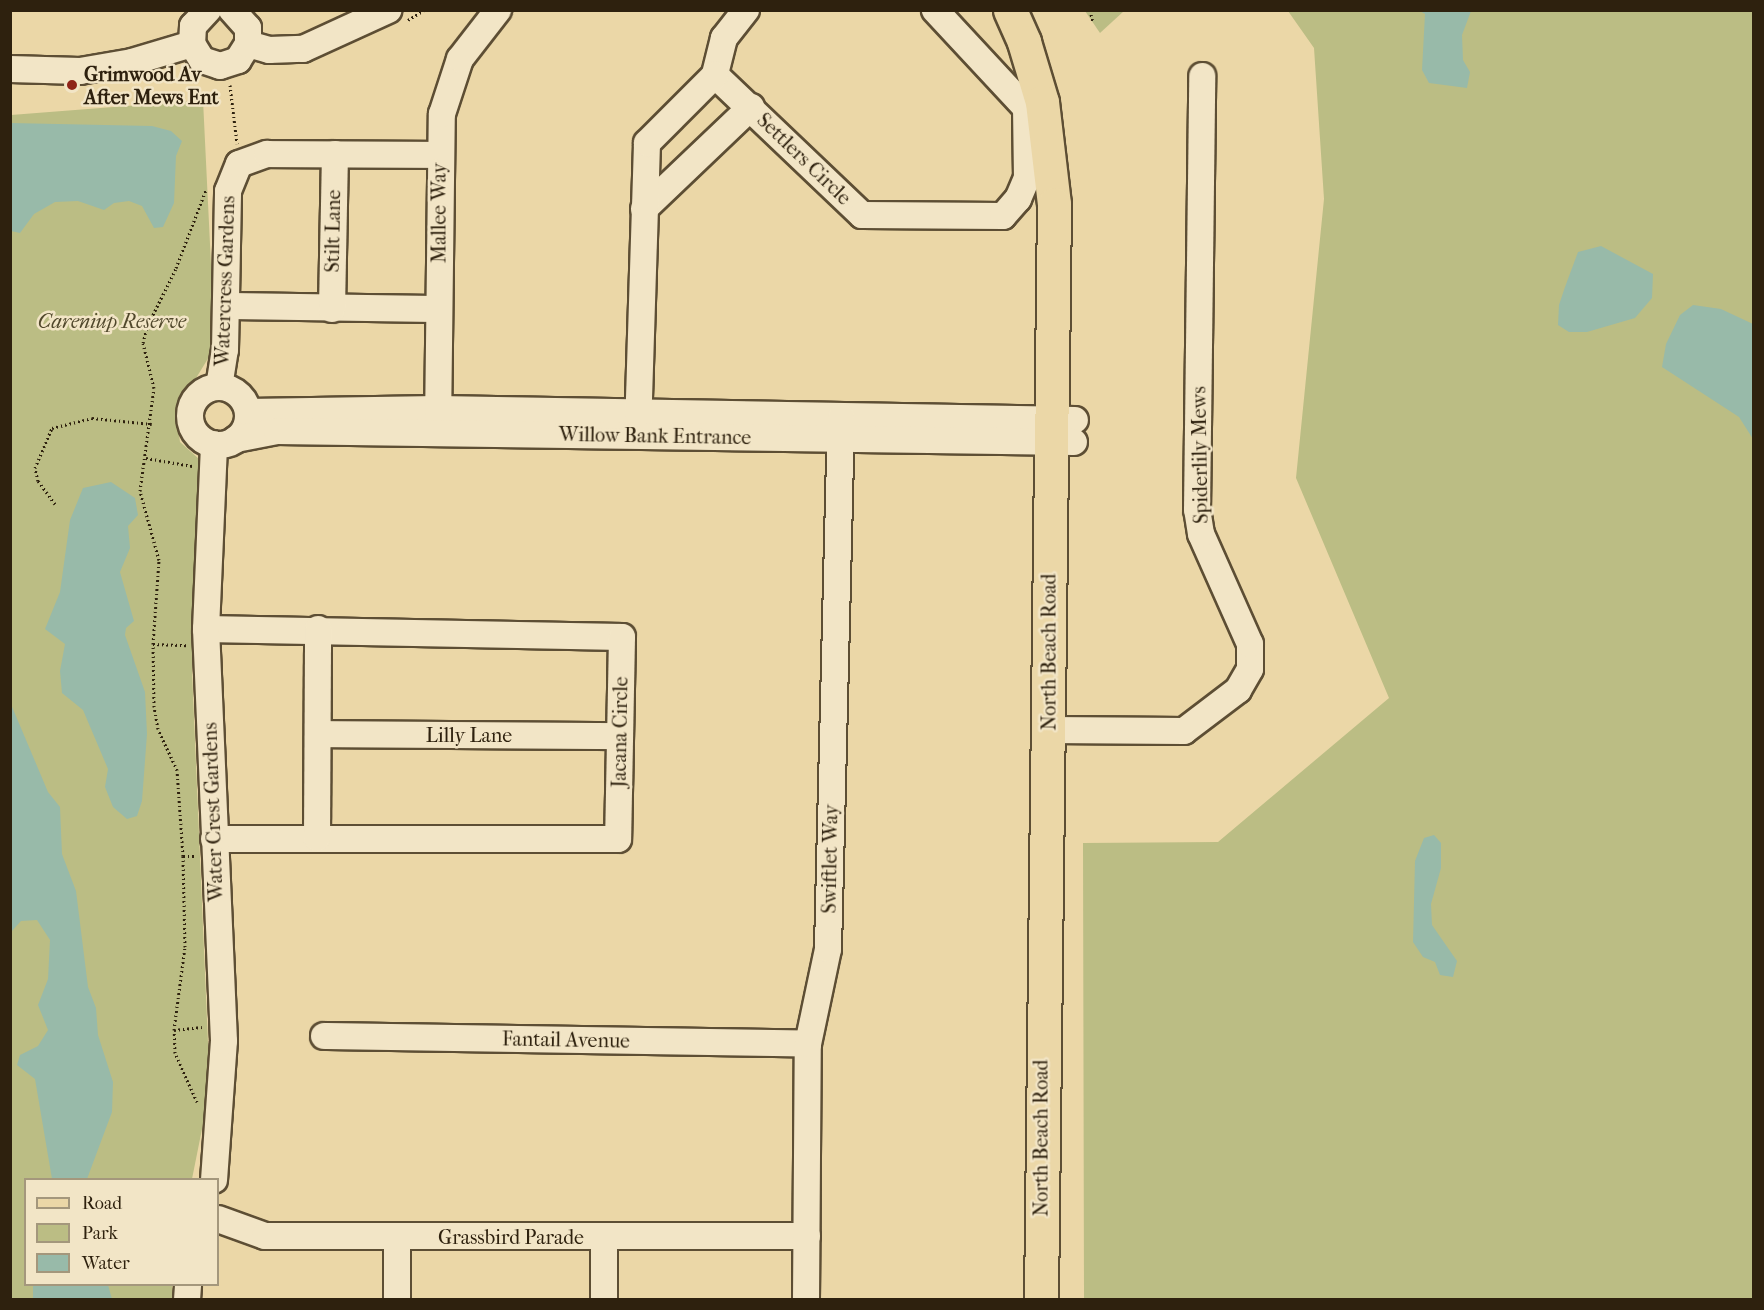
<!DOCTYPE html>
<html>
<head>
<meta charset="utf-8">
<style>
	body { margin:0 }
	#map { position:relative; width:1764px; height:1310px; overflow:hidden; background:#ebd7a7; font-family:"IM FELL French Canon",serif }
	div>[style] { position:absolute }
	.green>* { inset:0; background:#bbbd84 }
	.water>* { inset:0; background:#98baa9 }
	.path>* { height:3px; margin-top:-1.5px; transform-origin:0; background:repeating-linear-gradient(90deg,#2e210e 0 1.5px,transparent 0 4.5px) }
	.roads { filter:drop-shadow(2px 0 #5d4e34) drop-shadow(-2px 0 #5d4e34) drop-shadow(0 2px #5d4e34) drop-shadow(0 -2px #5d4e34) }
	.minor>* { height:26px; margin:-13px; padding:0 13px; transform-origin:13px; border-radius:13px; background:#f2e5c6 }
	.minor>.ring { margin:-13px; padding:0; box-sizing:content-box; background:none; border:26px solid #f2e5c6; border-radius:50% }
	.major>* { height:33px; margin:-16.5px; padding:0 16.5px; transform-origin:16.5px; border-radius:16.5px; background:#ebd7a7 }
	.dots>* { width:16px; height:16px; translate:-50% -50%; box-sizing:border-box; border:3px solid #f2e5c6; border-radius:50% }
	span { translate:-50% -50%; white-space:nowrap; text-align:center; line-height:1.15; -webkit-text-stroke:5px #f2e5c6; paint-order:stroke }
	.poi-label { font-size:20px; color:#2e210e; font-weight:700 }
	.left { translate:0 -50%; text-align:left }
	.street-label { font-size:20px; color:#2e210e }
	.park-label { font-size:20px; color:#51482c; font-style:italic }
	.frame { position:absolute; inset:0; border:12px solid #2e210e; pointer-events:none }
	.legend { position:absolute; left:24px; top:1178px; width:195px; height:108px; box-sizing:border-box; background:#f2e5c6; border:2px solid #a4977c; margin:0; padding:8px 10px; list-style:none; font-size:18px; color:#2e210e }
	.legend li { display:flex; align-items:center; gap:12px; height:30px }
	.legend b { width:30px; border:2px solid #a4977c }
</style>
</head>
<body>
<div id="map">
	<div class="green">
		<i style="clip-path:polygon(1085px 11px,1124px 11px,1100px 33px)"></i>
		<i style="clip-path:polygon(1288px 11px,1753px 11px,1753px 1299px,1084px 1299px,1083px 843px,1218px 842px,1389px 698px,1296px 478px,1324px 199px,1314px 48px)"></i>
		<i style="clip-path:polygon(203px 100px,215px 347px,176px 411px,180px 442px,199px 459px,192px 671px,210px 1089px,192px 1179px,26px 1180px,26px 1284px,172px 1285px,172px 1299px,11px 1300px,11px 115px)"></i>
	</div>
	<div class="water">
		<i style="clip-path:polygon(1420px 11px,1471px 11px,1462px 35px,1463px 60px,1470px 72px,1467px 88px,1429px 83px,1422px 70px,1425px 14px)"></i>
		<i style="clip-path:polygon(10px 123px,152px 126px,171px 131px,182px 141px,176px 156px,174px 203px,163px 227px,154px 228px,142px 206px,129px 201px,114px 203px,104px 210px,78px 201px,55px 202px,34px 214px,20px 233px,11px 231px)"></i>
		<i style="clip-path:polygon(1601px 246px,1653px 274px,1652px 298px,1635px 318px,1587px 332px,1569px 332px,1558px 325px,1559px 305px,1565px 287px,1578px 252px)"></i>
		<i style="clip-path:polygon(1693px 305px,1721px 309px,1753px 324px,1753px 439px,1739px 417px,1662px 367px,1666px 344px,1680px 315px)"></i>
		<i style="clip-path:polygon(111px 482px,135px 498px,138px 515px,128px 526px,130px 548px,120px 572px,134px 621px,126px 628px,125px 635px,145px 692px,147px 734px,142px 801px,137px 816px,127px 819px,113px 807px,105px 787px,108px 769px,83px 710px,62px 693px,60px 671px,65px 644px,45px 629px,60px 592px,70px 520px,83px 488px)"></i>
		<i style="clip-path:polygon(10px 702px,48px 792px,60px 807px,62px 854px,76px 891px,88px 987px,96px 1008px,98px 1035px,113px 1082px,112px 1112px,87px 1179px,52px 1179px,35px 1079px,17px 1065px,20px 1055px,38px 1046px,48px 1030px,38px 1005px,48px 979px,50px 940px,37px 920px,21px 921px,11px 932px)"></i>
		<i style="clip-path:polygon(1434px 835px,1441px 843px,1441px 868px,1431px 904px,1432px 925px,1457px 961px,1453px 977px,1440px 975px,1435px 962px,1423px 957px,1413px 942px,1415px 861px,1424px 838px)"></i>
		<i style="clip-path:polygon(33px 1285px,108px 1285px,112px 1299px,33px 1299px)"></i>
	</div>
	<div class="path">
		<i style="left:1090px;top:10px;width:12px;rotate:76deg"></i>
		<i style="left:408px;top:20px;width:19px;rotate:-32deg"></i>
		<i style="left:230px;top:85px;width:59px;rotate:83.2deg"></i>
		<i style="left:146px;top:458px;width:47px;rotate:9.9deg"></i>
		<i style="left:55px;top:504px;width:29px;rotate:-126deg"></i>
		<i style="left:38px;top:481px;width:13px;rotate:-103deg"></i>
		<i style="left:35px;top:468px;width:43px;rotate:-67deg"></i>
		<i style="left:52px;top:428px;width:41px;rotate:-14deg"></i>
		<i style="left:92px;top:418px;width:60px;rotate:5.7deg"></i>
		<i style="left:153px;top:644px;width:34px;rotate:2deg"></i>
		<i style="left:183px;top:856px;width:13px"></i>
		<i style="left:174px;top:1030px;width:28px;rotate:-6deg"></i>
		<i style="left:197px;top:1102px;width:54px;rotate:-114.2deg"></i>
		<i style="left:175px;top:1053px;width:23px;rotate:-92deg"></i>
		<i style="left:174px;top:1030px;width:84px;rotate:-82.5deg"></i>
		<i style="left:185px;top:947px;width:91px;rotate:-91.3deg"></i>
		<i style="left:183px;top:856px;width:86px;rotate:-94deg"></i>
		<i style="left:177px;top:770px;width:45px;rotate:-114.9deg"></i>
		<i style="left:158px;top:729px;width:22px;rotate:-100deg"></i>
		<i style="left:154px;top:707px;width:63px;rotate:-90.9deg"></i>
		<i style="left:153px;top:644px;width:84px;rotate:-85.9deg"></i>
		<i style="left:159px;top:560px;width:72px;rotate:-105.4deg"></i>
		<i style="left:140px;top:491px;width:104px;rotate:-82.3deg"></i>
		<i style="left:154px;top:388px;width:46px;rotate:-103.7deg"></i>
		<i style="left:143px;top:343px;width:16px;rotate:-76deg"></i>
		<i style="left:147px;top:327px;width:66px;rotate:-63.8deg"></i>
		<i style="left:176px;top:268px;width:84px;rotate:-69deg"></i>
	</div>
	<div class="roads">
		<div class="minor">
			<i style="left:208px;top:10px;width:22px;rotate:133deg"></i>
			<i style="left:193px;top:26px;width:18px;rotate:93deg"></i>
			<i style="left:192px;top:44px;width:19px;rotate:58deg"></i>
			<i style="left:202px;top:60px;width:19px;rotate:18deg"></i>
			<i style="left:220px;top:66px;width:19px;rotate:-18deg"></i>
			<i style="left:238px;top:60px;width:19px;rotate:-58deg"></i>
			<i style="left:248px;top:44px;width:16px;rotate:-90deg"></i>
			<i style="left:248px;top:28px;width:24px;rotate:-132deg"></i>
			<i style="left:746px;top:10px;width:36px;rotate:128deg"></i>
			<i style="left:724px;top:38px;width:38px;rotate:104deg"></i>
			<i style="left:715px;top:75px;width:203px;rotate:43.6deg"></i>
			<i style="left:862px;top:215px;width:141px;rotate:0.4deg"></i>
			<i style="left:1003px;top:216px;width:23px;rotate:-49deg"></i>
			<i style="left:1018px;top:199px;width:23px;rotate:-67deg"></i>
			<i style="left:1027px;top:178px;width:70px;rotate:-90.8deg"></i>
			<i style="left:1026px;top:108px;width:134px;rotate:-132.9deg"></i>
			<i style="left:248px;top:44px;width:22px;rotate:16deg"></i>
			<i style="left:269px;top:50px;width:34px;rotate:-2deg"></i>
			<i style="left:303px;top:49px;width:94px;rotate:-24.6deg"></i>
			<i style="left:10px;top:69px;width:70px;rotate:1.6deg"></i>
			<i style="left:80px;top:71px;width:53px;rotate:-9.8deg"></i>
			<i style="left:132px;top:62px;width:63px;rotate:-16.7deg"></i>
			<i style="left:644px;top:209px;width:148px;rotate:-43.6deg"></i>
			<i style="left:227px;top:306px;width:212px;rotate:0.8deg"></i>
			<i style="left:332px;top:309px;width:155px;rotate:-88.9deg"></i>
			<i style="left:219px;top:387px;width:37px;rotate:-81deg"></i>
			<i style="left:225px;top:350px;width:159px;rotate:-88.9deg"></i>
			<i style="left:228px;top:191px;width:29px;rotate:-68deg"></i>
			<i style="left:239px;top:164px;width:30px;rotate:-20deg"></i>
			<i style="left:267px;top:154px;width:173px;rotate:0.3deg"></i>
			<i class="ring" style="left:190px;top:387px;width:32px;height:32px"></i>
			<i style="left:248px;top:412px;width:190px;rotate:-0.9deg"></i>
			<i style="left:438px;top:409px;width:637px;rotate:0.99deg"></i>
			<i style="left:438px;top:426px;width:312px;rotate:-89.3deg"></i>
			<i style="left:442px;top:114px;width:58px;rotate:-71.9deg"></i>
			<i style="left:460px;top:59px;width:62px;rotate:-52.2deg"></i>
			<i style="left:638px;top:430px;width:287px;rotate:-88.2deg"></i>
			<i style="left:647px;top:143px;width:96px;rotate:-45deg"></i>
			<i style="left:236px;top:439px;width:42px;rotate:-11deg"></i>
			<i style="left:277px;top:431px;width:797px;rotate:0.79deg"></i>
			<i style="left:206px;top:629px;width:416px;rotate:1.1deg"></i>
			<i style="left:622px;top:637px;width:202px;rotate:91.1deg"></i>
			<i style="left:618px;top:839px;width:404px;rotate:180deg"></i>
			<i style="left:1049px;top:730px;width:135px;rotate:0.4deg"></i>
			<i style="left:1184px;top:731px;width:68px;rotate:-37.2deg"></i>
			<i style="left:1238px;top:690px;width:24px;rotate:-60deg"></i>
			<i style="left:1250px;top:669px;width:25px;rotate:-90deg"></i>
			<i style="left:1250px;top:644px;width:120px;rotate:-114deg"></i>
			<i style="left:1201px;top:534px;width:24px;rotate:-99deg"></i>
			<i style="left:1197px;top:510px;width:434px;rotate:-89.3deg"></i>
			<i style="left:318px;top:734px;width:302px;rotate:0.4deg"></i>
			<i style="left:317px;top:838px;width:209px;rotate:-89.7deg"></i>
			<i style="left:324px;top:1036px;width:484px;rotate:0.9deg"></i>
			<i style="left:214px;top:1180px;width:139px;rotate:-85.9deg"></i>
			<i style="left:224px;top:1041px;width:412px;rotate:-92.5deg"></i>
			<i style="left:206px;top:629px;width:185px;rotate:-87.5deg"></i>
			<i style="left:218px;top:1219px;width:50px;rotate:19.9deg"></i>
			<i style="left:265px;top:1236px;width:542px"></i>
			<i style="left:187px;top:1300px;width:16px;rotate:-86deg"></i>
			<i style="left:397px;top:1300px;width:63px;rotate:-90deg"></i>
			<i style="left:604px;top:1300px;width:63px;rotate:-90deg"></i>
			<i style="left:806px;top:1300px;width:256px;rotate:-89.6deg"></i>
			<i style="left:808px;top:1044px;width:97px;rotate:-78.1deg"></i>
			<i style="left:828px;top:949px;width:532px;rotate:-88.6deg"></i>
		</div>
		<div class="major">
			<i style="left:1010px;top:10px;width:35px;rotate:66deg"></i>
			<i style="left:1024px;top:42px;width:63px;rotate:73.3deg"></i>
			<i style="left:1042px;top:102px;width:103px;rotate:83.3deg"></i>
			<i style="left:1054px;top:204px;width:1096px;rotate:90.68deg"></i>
		</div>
	</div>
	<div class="dots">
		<i style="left:72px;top:85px;background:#8f2418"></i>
	</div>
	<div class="poi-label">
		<span class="left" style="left:84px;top:86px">Grimwood Av<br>After Mews Ent</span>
	</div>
	<div class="street-label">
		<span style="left:804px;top:159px;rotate:44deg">Settlers Circle</span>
		<span style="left:439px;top:213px;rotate:-90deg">Mallee Way</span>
		<span style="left:333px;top:231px;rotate:-89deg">Stilt Lane</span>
		<span style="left:225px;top:281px;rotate:-88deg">Watercress Gardens</span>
		<span style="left:655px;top:436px;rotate:1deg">Willow Bank Entrance</span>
		<span style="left:1200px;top:455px;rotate:-91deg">Spiderlily Mews</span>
		<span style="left:1049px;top:652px;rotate:-90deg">North Beach Road</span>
		<span style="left:620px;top:732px;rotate:-89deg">Jacana Circle</span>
		<span style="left:469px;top:735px">Lilly Lane</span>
		<span style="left:213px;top:812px;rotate:-92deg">Water Crest Gardens</span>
		<span style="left:830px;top:859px;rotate:-89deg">Swiftlet Way</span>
		<span style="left:566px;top:1040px;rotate:1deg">Fantail Avenue</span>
		<span style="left:1041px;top:1138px;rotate:-90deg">North Beach Road</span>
		<span style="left:511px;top:1237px">Grassbird Parade</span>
	</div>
	<div class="park-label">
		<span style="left:112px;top:321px">Careniup Reserve</span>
	</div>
	<div class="frame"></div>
	<ul class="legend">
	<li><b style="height:8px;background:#ebd7a7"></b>Road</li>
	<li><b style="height:16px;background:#bbbd84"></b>Park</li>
	<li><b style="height:16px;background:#98baa9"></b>Water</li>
	</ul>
</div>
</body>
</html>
